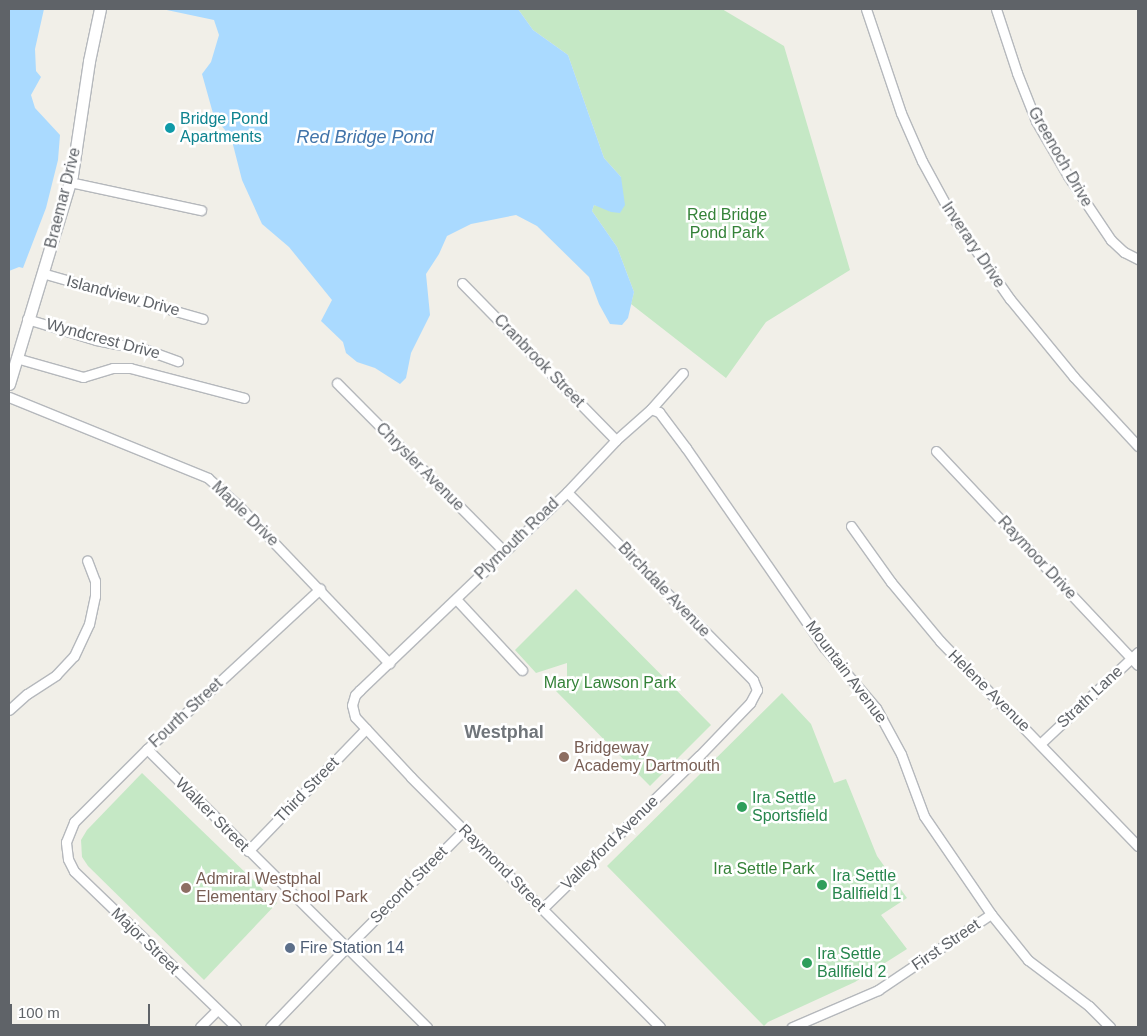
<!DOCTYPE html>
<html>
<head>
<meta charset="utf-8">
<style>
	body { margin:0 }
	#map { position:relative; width:1147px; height:1036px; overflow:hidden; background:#f1efe8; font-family:Arial,sans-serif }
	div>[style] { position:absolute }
	.green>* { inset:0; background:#c5e8c5 }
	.water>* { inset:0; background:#aadaff }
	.roads { filter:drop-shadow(1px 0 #b5b8bc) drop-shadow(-1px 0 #b5b8bc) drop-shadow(0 1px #b5b8bc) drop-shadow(0 -1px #b5b8bc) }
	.street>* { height:9px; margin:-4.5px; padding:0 4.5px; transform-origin:4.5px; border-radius:4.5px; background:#fff }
	.secondary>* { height:11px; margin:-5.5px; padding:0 5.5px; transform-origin:5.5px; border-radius:5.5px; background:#fff }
	.dots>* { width:14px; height:14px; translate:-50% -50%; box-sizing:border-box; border:2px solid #fff; border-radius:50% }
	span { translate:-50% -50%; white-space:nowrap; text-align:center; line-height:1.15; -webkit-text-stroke:5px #fff; paint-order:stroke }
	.culture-label { font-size:16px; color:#0d838f }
	.left { translate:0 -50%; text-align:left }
	.street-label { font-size:16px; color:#5f6368 }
	.park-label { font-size:16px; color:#348238 }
	.education-label { font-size:16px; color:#785e54 }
	.leisure-label { font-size:16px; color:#27864d }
	.service-label { font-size:16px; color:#4e5e75 }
	.water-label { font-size:18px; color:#4174aa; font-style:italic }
	.neighbourhood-label { font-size:18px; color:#70757a; font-weight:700 }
	.frame { position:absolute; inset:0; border:10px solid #5f6368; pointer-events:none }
	.scale { position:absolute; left:10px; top:1004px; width:140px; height:22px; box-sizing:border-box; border:2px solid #5f6368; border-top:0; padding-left:6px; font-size:15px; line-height:18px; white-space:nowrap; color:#5f6368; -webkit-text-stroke:4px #fff; paint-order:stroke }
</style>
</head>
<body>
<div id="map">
	<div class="green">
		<i style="clip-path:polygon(518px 9px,722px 9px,784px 46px,850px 270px,766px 322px,726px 378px,631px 304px,634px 292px,617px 247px,592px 211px,594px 205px,601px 207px,621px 177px,604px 158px,568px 55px,533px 30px)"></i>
		<i style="clip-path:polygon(576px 589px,711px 725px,650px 786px,556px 691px,567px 678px,567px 663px,536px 673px,515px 650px)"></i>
		<i style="clip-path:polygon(782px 693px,811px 724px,834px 783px,846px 779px,877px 856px,907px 898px,881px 915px,907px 949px,855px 982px,768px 1022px,764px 1026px,607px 866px)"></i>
		<i style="clip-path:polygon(142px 773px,277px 903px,204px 980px,88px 866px,82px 857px,81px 840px,87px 830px)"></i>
	</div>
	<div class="water">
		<i style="clip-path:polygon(9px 9px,44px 9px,35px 49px,36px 71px,41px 77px,31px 95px,35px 108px,60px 135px,58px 160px,46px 208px,23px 268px,19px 267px,9px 271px)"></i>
		<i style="clip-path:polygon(162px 9px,518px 9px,533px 30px,568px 55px,604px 158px,621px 177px,625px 205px,620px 213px,611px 212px,594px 205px,592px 211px,617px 247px,634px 292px,628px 318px,622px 325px,610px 324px,599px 304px,589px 277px,537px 226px,516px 215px,471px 224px,447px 236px,439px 254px,426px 274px,430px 315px,411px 353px,406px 378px,400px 384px,375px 368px,357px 362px,346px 353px,343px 342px,321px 321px,332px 300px,289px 247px,262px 224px,242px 180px,231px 137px,214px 117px,202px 74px,211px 62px,219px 35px,214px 20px)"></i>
	</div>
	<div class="roads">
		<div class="street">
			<i style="left:866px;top:9px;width:110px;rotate:71.4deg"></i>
			<i style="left:901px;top:113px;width:52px;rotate:66.4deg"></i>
			<i style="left:922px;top:161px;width:63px;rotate:61.4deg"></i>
			<i style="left:952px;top:216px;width:101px;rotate:55.1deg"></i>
			<i style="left:1010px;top:299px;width:101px;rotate:50.6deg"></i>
			<i style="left:1074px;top:377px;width:94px;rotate:47.2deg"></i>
			<i style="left:996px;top:9px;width:67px;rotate:71.8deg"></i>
			<i style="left:1017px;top:73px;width:52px;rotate:68.4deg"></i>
			<i style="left:1036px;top:121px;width:64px;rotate:59.8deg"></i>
			<i style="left:1068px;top:176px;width:77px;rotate:56.1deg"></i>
			<i style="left:1111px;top:240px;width:18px;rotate:43deg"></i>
			<i style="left:1124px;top:252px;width:16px;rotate:27deg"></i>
			<i style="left:70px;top:182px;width:134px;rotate:12.1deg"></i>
			<i style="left:42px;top:273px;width:167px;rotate:15.9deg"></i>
			<i style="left:462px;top:283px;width:220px;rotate:45.6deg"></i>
			<i style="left:27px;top:319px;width:72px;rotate:16.9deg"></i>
			<i style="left:96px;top:340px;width:52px;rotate:11.1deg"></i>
			<i style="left:147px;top:350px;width:33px;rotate:20deg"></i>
			<i style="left:16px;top:358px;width:70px;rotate:15.8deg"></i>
			<i style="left:83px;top:377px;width:31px;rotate:-17deg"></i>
			<i style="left:113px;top:368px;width:17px"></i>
			<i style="left:130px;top:368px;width:118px;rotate:14.7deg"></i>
			<i style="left:337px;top:383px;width:237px;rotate:45.2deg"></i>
			<i style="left:9px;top:397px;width:215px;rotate:22.1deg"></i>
			<i style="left:208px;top:478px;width:40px;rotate:42deg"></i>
			<i style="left:238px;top:505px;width:219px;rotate:46.3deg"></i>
			<i style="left:651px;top:409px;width:9px;rotate:21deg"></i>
			<i style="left:659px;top:412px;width:45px;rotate:53.1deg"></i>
			<i style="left:686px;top:448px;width:242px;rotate:55.3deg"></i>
			<i style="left:824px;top:647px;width:80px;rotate:49.6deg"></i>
			<i style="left:876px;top:708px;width:52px;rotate:61.5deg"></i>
			<i style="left:901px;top:754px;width:66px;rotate:69.6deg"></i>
			<i style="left:924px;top:816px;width:119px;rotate:55.6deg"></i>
			<i style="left:991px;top:914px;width:59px;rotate:51.2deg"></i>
			<i style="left:1028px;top:960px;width:76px;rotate:37deg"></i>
			<i style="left:1089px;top:1006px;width:30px;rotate:45deg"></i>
			<i style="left:936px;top:451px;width:294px;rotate:46.7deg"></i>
			<i style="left:851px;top:526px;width:69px;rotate:54.5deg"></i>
			<i style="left:891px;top:582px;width:77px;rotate:50.3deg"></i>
			<i style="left:940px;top:641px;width:285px;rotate:46deg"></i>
			<i style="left:456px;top:599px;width:97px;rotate:47.1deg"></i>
			<i style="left:9px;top:710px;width:24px;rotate:-42deg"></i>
			<i style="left:27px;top:694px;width:35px;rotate:-33deg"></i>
			<i style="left:56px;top:675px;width:26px;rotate:-47deg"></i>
			<i style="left:74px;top:656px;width:35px;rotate:-65deg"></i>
			<i style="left:89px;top:624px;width:29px;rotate:-78deg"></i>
			<i style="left:95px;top:596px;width:15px;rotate:-90deg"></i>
			<i style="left:95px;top:581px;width:22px;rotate:-111deg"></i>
			<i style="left:1041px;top:743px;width:133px;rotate:-43.2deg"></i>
			<i style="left:147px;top:749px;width:395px;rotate:44.8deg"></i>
			<i style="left:248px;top:851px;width:170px;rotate:-46deg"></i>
			<i style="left:543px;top:908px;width:218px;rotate:-44.3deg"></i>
			<i style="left:699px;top:756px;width:74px;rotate:-46.1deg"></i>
			<i style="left:750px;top:703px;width:15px;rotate:-62deg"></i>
			<i style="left:757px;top:690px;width:11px;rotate:-112deg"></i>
			<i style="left:753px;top:680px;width:264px;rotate:-134.7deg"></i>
			<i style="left:200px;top:1027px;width:24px;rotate:-45deg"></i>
			<i style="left:236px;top:1027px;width:225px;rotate:-136.1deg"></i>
			<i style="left:74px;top:871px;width:13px;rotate:-117deg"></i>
			<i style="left:68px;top:859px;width:17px;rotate:-97deg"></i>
			<i style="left:66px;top:842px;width:22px;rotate:-68deg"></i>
			<i style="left:74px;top:822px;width:103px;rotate:-45deg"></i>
			<i style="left:147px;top:749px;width:236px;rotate:-42.8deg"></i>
			<i style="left:270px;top:1027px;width:110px;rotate:-46.1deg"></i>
			<i style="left:346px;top:948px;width:167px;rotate:-45deg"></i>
			<i style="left:660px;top:1027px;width:353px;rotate:-134.9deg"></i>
			<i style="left:411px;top:777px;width:82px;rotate:-133deg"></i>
			<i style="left:355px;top:717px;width:12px;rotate:-104deg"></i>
			<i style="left:352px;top:705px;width:10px;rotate:-73deg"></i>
			<i style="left:355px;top:695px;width:7px;rotate:-45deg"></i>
			<i style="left:360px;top:690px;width:286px;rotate:-43.7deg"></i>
			<i style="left:567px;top:492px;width:71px;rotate:-46.7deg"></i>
			<i style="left:616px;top:440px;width:47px;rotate:-41.5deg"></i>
			<i style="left:651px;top:409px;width:48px;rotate:-48.4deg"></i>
			<i style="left:792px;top:1027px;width:94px;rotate:-23.3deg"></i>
			<i style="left:878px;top:990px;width:136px;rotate:-33.9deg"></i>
		</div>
		<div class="secondary">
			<i style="left:9px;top:384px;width:218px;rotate:-73.2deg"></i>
			<i style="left:72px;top:175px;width:115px;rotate:-81.5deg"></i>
			<i style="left:89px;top:61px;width:53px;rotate:-78.1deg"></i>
		</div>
	</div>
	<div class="dots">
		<i style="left:170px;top:128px;background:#0f9aa8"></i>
		<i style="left:564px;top:757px;background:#8d6e63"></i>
		<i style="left:742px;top:807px;background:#2e9e5b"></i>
		<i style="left:822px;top:885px;background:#2e9e5b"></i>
		<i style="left:186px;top:888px;background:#8d6e63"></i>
		<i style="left:290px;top:948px;background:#5c6f8a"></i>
		<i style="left:807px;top:963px;background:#2e9e5b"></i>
	</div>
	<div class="culture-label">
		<span class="left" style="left:180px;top:128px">Bridge Pond<br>Apartments</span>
	</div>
	<div class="street-label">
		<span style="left:1060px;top:157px;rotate:60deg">Greenoch Drive</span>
		<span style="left:63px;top:198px;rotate:-76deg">Braemar Drive</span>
		<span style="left:973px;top:245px;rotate:56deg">Inverary Drive</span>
		<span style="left:123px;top:296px;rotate:15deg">Islandview Drive</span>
		<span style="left:103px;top:339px;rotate:15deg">Wyndcrest Drive</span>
		<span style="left:539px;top:361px;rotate:46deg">Cranbrook Street</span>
		<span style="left:420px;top:467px;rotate:45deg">Chrysler Avenue</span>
		<span style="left:245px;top:514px;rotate:44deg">Maple Drive</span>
		<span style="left:517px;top:539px;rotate:-44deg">Plymouth Road</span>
		<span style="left:1037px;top:558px;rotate:47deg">Raymoor Drive</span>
		<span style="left:664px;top:590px;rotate:46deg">Birchdale Avenue</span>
		<span style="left:846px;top:672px;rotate:53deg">Mountain Avenue</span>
		<span style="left:989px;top:691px;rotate:45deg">Helene Avenue</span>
		<span style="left:1090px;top:697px;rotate:-43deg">Strath Lane</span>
		<span style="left:186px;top:713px;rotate:-43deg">Fourth Street</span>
		<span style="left:307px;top:790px;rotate:-46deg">Third Street</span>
		<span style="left:212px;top:815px;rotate:45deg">Walker Street</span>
		<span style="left:610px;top:843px;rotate:-44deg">Valleyford Avenue</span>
		<span style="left:502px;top:868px;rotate:45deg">Raymond Street</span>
		<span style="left:409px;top:885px;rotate:-45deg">Second Street</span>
		<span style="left:145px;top:941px;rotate:44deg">Major Street</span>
		<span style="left:946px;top:945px;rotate:-34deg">First Street</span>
	</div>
	<div class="park-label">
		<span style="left:727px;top:224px">Red Bridge<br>Pond Park</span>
		<span style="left:610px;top:683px">Mary Lawson Park</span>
		<span style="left:764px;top:869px">Ira Settle Park</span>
	</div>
	<div class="education-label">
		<span class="left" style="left:574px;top:757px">Bridgeway<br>Academy Dartmouth</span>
		<span class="left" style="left:196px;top:888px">Admiral Westphal<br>Elementary School Park</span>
	</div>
	<div class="leisure-label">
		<span class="left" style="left:752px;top:807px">Ira Settle<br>Sportsfield</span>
		<span class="left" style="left:832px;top:885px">Ira Settle<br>Ballfield 1</span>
		<span class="left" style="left:817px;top:963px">Ira Settle<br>Ballfield 2</span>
	</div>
	<div class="service-label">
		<span class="left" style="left:300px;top:948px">Fire Station 14</span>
	</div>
	<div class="water-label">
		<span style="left:365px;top:137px">Red Bridge Pond</span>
	</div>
	<div class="neighbourhood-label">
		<span style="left:504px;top:732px">Westphal</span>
	</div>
	<div class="frame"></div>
	<div class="scale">100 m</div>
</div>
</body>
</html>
